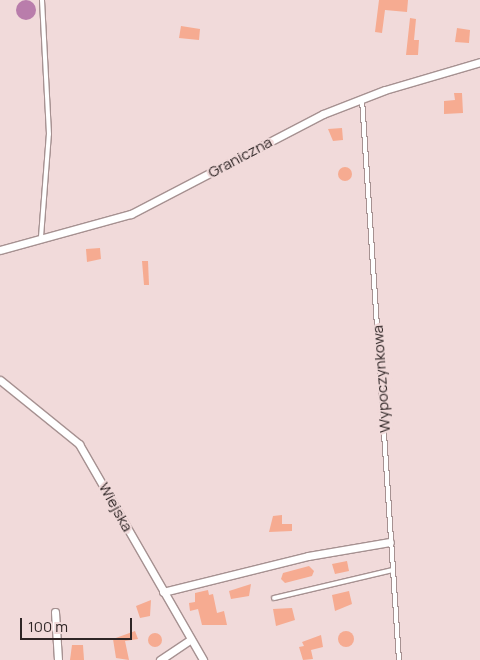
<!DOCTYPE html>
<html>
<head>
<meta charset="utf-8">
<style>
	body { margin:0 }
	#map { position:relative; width:480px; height:660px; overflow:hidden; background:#f1dada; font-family:Manrope,sans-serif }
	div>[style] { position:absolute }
	.water>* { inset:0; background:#b97dab }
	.round { border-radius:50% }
	.building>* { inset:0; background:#f6ab91 }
	.roads { filter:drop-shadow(1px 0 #a69191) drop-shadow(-1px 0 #a69191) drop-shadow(0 1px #a69191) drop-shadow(0 -1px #a69191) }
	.service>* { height:4px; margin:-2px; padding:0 2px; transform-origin:2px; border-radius:2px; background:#fff }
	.minor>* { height:7px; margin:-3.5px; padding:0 3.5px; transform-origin:3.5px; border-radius:3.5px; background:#fff }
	span { translate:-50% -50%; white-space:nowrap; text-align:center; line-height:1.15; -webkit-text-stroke:4.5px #f1dada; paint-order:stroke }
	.street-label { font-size:15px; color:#2e2525 }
	.scale { position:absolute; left:20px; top:618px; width:112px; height:22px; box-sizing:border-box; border:2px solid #2e2525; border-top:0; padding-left:6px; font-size:15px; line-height:18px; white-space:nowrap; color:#2e2525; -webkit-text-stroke:4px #f1dada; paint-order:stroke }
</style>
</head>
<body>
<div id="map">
	<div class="water">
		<i class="round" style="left:16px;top:0;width:20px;height:20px"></i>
	</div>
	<div class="building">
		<i style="clip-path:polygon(379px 0,408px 0,407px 12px,385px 10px,382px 33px,375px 32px)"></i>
		<i style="clip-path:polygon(410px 18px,416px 19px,414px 40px,419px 40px,418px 55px,406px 55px)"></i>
		<i style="clip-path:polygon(181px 26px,200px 29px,199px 40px,179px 38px)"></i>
		<i style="clip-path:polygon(457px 28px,470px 30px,469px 43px,455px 42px)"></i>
		<i style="clip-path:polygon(454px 93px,462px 93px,463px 113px,444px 114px,444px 101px,455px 100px)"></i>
		<i style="clip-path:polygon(342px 128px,343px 140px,333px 141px,328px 129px)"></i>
		<i class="round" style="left:338px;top:167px;width:14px;height:14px"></i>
		<i style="clip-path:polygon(100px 248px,101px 259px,87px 262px,86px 249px)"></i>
		<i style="clip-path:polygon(142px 261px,148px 261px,149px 285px,144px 285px)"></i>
		<i style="clip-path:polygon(282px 515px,282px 524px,292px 524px,292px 531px,269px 532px,273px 516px)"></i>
		<i style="clip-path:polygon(347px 561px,349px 571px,335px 574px,332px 564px)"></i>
		<i style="clip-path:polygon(309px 566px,314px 571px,312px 576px,285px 583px,281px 579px,283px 573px)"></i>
		<i style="clip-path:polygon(251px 584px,249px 596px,231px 599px,229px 591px)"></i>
		<i style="clip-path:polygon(208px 590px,209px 595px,213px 594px,217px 613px,224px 611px,227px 625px,202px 625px,198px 609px,190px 611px,189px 603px,195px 602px,195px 593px)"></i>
		<i style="clip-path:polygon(349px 591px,352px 604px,335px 611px,332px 595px)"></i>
		<i style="clip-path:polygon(151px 600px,150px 616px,140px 618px,136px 606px)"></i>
		<i style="clip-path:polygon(292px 608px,295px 620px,276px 626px,273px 609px)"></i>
		<i style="clip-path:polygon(135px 631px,138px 639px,125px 641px,129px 660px,116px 658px,113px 639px)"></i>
		<i class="round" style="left:338px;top:631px;width:16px;height:16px"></i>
		<i class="round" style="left:148px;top:633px;width:14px;height:14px"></i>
		<i style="clip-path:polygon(321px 635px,323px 647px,311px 650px,313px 659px,303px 660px,299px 647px,304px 646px,302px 642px)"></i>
		<i style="clip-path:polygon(72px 645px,83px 645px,84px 660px,70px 660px)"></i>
	</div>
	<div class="roads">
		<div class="service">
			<i style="left:362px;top:99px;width:562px;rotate:86.23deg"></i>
			<i style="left:41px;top:237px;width:103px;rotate:-85.6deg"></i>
			<i style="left:49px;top:134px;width:134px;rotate:-93deg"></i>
			<i style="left:274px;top:598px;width:121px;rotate:-13.3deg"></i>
		</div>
		<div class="minor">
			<i style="left:0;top:250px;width:136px;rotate:-15.4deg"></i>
			<i style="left:131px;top:214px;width:216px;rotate:-27.5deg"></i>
			<i style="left:323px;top:114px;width:66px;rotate:-21.2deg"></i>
			<i style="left:385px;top:90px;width:99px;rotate:-16.4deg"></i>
			<i style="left:0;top:380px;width:102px;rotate:39deg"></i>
			<i style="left:79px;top:444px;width:249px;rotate:60.1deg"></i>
			<i style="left:163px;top:592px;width:149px;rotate:-13.9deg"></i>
			<i style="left:308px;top:556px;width:83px;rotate:-9.7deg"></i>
			<i style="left:55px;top:612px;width:48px;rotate:86.4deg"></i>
			<i style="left:160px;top:660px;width:37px;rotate:-34deg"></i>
		</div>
	</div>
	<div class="street-label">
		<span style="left:240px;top:157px;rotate:-28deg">Graniczna</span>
		<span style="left:381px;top:379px;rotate:-94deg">Wypoczynkowa</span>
		<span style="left:116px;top:507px;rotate:61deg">Wiejska</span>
	</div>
	<div class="scale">100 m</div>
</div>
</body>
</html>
